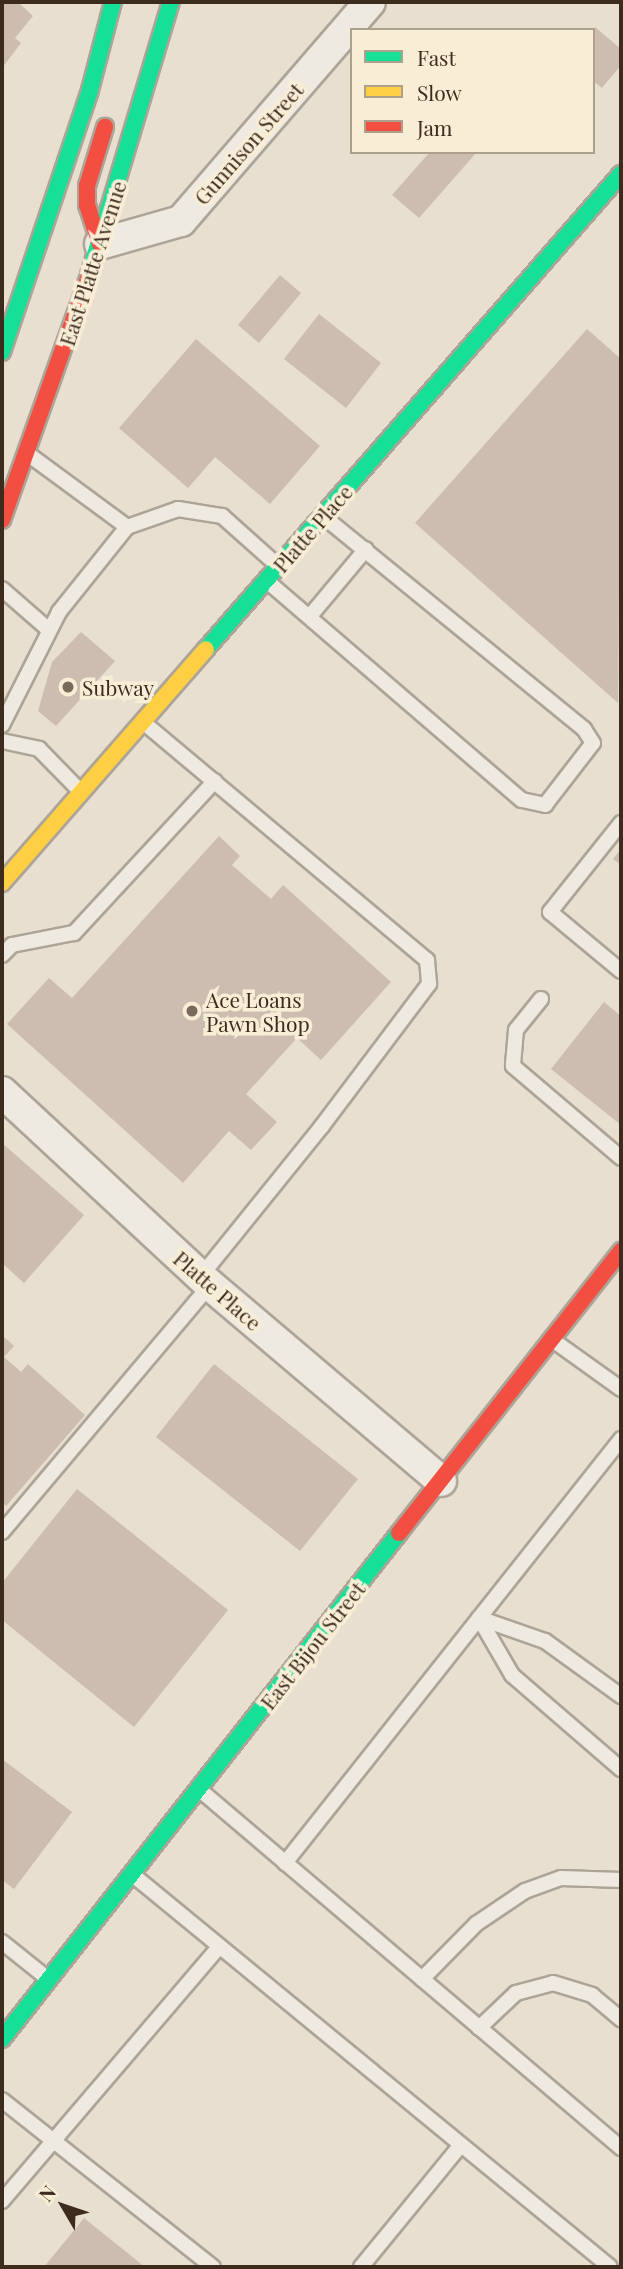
<!DOCTYPE html>
<html>
<head>
<meta charset="utf-8">
<style>
	body { margin:0 }
	#map { position:relative; width:623px; height:2269px; overflow:hidden; background:#e8dfd0; font-family:"Playfair Display",serif }
	div>[style] { position:absolute }
	.building>* { inset:0; background:#ccbdb0 }
	.roads { filter:drop-shadow(2px 0 #ada498) drop-shadow(-2px 0 #ada498) drop-shadow(0 2px #ada498) drop-shadow(0 -2px #ada498) }
	.lane>* { height:14px; margin:-7px; padding:0 7px; transform-origin:7px; border-radius:7px; background:#efeae1 }
	.street>* { height:30px; margin:-15px; padding:0 15px; transform-origin:15px; border-radius:15px; background:#efeae1 }
	.fast>* { height:16px; margin:-8px; padding:0 8px; transform-origin:8px; border-radius:8px; background:#16e098 }
	.slow>* { height:16px; margin:-8px; padding:0 8px; transform-origin:8px; border-radius:8px; background:#ffcf43 }
	.jam>* { height:16px; margin:-8px; padding:0 8px; transform-origin:8px; border-radius:8px; background:#f24e42 }
	.dots>* { width:19px; height:19px; translate:-50% -50%; box-sizing:border-box; border:4px solid #f8edd5; border-radius:50% }
	span { translate:-50% -50%; white-space:nowrap; text-align:center; line-height:1.15; -webkit-text-stroke:7px #f8edd5; paint-order:stroke }
	.street-label { font-size:21px; color:#3d2c1e }
	.poi-label { font-size:21px; color:#3d2c1e }
	.left { translate:0 -50%; text-align:left }
	.frame { position:absolute; inset:0; border:4px solid #3d2c1e; pointer-events:none }
	.legend { position:absolute; left:350px; top:28px; width:245px; height:126px; box-sizing:border-box; background:#f8edd5; border:2px solid #ada08c; margin:0; padding:9px 12px; list-style:none; font-size:21px; color:#3d2c1e }
	.legend li { display:flex; align-items:center; gap:14px; height:35px }
	.legend b { width:35px; border:2px solid #ada08c }
	.north { position:absolute; left:28px; top:2171px; width:70px; height:70px; -webkit-text-stroke:5px #f8edd5; paint-order:stroke; rotate:309deg; font-size:19px; font-weight:700; line-height:28px; text-align:center; color:#3d2c1e }
	.north::after { content:''; display:block; margin:auto; width:24px; height:32px; background:#3d2c1e; clip-path:polygon(50% 0,100% 100%,50% 72%,0 100%) }
</style>
</head>
<body>
<div id="map">
	<div class="building">
		<i style="clip-path:polygon(2px 2px,18px 2px,33px 16px,15px 38px,21px 43px,2px 68px)"></i>
		<i style="clip-path:polygon(595px 27px,621px 49px,621px 65px,602px 88px,593px 81px)"></i>
		<i style="clip-path:polygon(430px 152px,477px 152px,419px 218px,392px 195px)"></i>
		<i style="clip-path:polygon(280px 275px,301px 293px,259px 343px,238px 325px)"></i>
		<i style="clip-path:polygon(319px 314px,381px 363px,346px 408px,284px 359px)"></i>
		<i style="clip-path:polygon(587px 329px,621px 359px,618px 703px,415px 523px)"></i>
		<i style="clip-path:polygon(196px 339px,320px 446px,270px 504px,215px 457px,188px 488px,119px 428px)"></i>
		<i style="clip-path:polygon(81px 632px,115px 661px,56px 726px,38px 711px,52px 662px)"></i>
		<i style="clip-path:polygon(219px 836px,240px 856px,232px 865px,271px 899px,283px 885px,391px 982px,321px 1060px,297px 1038px,246px 1094px,277px 1122px,251px 1150px,229px 1131px,183px 1183px,7px 1024px,49px 978px,72px 998px)"></i>
		<i style="clip-path:polygon(621px 849px,621px 865px,613px 859px)"></i>
		<i style="clip-path:polygon(604px 1002px,621px 1016px,621px 1125px,551px 1069px)"></i>
		<i style="clip-path:polygon(2px 1143px,84px 1215px,24px 1283px,2px 1263px)"></i>
		<i style="clip-path:polygon(2px 1335px,14px 1346px,4px 1357px,21px 1372px,28px 1364px,85px 1415px,6px 1506px,2px 1502px)"></i>
		<i style="clip-path:polygon(214px 1364px,358px 1479px,300px 1551px,156px 1437px)"></i>
		<i style="clip-path:polygon(77px 1489px,228px 1610px,134px 1727px,2px 1620px,2px 1583px)"></i>
		<i style="clip-path:polygon(2px 1759px,72px 1812px,14px 1889px,2px 1880px)"></i>
		<i style="clip-path:polygon(84px 2218px,145px 2267px,44px 2267px)"></i>
	</div>
	<div class="roads">
		<div class="lane">
			<i style="left:28px;top:454px;width:123px;rotate:36.4deg"></i>
			<i style="left:127px;top:527px;width:54px;rotate:-19.4deg"></i>
			<i style="left:178px;top:509px;width:45px;rotate:9deg"></i>
			<i style="left:222px;top:516px;width:74px;rotate:41.7deg"></i>
			<i style="left:267px;top:581px;width:336px;rotate:40.7deg"></i>
			<i style="left:522px;top:800px;width:24px;rotate:12deg"></i>
			<i style="left:545px;top:805px;width:78px;rotate:-52.3deg"></i>
			<i style="left:593px;top:743px;width:17px;rotate:-123deg"></i>
			<i style="left:584px;top:729px;width:335px;rotate:-140.8deg"></i>
			<i style="left:2px;top:589px;width:62px;rotate:41.1deg"></i>
			<i style="left:310px;top:616px;width:87px;rotate:-50.1deg"></i>
			<i style="left:143px;top:722px;width:371px;rotate:40deg"></i>
			<i style="left:427px;top:960px;width:24px;rotate:85deg"></i>
			<i style="left:429px;top:984px;width:178px;rotate:127deg"></i>
			<i style="left:322px;top:1126px;width:193px;rotate:128.9deg"></i>
			<i style="left:2px;top:725px;width:127px;rotate:-63.2deg"></i>
			<i style="left:59px;top:612px;width:109px;rotate:-51.3deg"></i>
			<i style="left:2px;top:741px;width:38px;rotate:12deg"></i>
			<i style="left:39px;top:749px;width:59px;rotate:45.7deg"></i>
			<i style="left:621px;top:823px;width:114px;rotate:128.6deg"></i>
			<i style="left:550px;top:912px;width:92px;rotate:39.7deg"></i>
			<i style="left:2px;top:955px;width:14px;rotate:-45deg"></i>
			<i style="left:12px;top:945px;width:63px;rotate:-11deg"></i>
			<i style="left:74px;top:933px;width:207px;rotate:-47.2deg"></i>
			<i style="left:541px;top:999px;width:40px;rotate:129deg"></i>
			<i style="left:516px;top:1030px;width:36px;rotate:95deg"></i>
			<i style="left:513px;top:1066px;width:142px;rotate:40.4deg"></i>
			<i style="left:554px;top:1341px;width:82px;rotate:35.6deg"></i>
			<i style="left:2px;top:1532px;width:323px;rotate:-49.9deg"></i>
			<i style="left:479px;top:1618px;width:66px;rotate:59.9deg"></i>
			<i style="left:512px;top:1675px;width:144px;rotate:40.8deg"></i>
			<i style="left:479px;top:1618px;width:70px;rotate:19.2deg"></i>
			<i style="left:545px;top:1641px;width:94px;rotate:35.9deg"></i>
			<i style="left:200px;top:1790px;width:553px;rotate:40.38deg"></i>
			<i style="left:285px;top:1863px;width:541px;rotate:-51.6deg"></i>
			<i style="left:133px;top:1875px;width:617px;rotate:39.41deg"></i>
			<i style="left:2px;top:1942px;width:58px;rotate:38.7deg"></i>
			<i style="left:422px;top:1979px;width:77px;rotate:-45.5deg"></i>
			<i style="left:476px;top:1924px;width:59px;rotate:-34deg"></i>
			<i style="left:525px;top:1891px;width:38px;rotate:-20deg"></i>
			<i style="left:561px;top:1878px;width:60px;rotate:1.9deg"></i>
			<i style="left:479px;top:2028px;width:51px;rotate:-43.4deg"></i>
			<i style="left:516px;top:1993px;width:38px;rotate:-15deg"></i>
			<i style="left:553px;top:1983px;width:41px;rotate:17.1deg"></i>
			<i style="left:592px;top:1995px;width:38px;rotate:40deg"></i>
			<i style="left:2px;top:2100px;width:269px;rotate:38.4deg"></i>
			<i style="left:2px;top:2201px;width:335px;rotate:-49.5deg"></i>
			<i style="left:361px;top:2267px;width:156px;rotate:-50.7deg"></i>
		</div>
		<div class="street">
			<i style="left:100px;top:244px;width:84px;rotate:-15.9deg"></i>
			<i style="left:181px;top:221px;width:289px;rotate:-49.2deg"></i>
			<i style="left:2px;top:1092px;width:284px;rotate:42.9deg"></i>
			<i style="left:210px;top:1285px;width:303px;rotate:40.3deg"></i>
		</div>
		<div class="fast">
			<i style="left:89px;top:275px;width:285px;rotate:-73.3deg"></i>
			<i style="left:2px;top:352px;width:276px;rotate:-71.4deg"></i>
			<i style="left:90px;top:90px;width:91px;rotate:-75.4deg"></i>
			<i style="left:206px;top:649px;width:631px;rotate:-48.86deg"></i>
			<i style="left:2px;top:2039px;width:643px;rotate:-51.88deg"></i>
		</div>
		<div class="slow">
			<i style="left:2px;top:883px;width:310px;rotate:-48.9deg"></i>
		</div>
		<div class="jam">
			<i style="left:100px;top:244px;width:41px;rotate:-108.4deg"></i>
			<i style="left:87px;top:205px;width:19px;rotate:-90deg"></i>
			<i style="left:87px;top:186px;width:62px;rotate:-73deg"></i>
			<i style="left:2px;top:520px;width:260px;rotate:-70.4deg"></i>
			<i style="left:399px;top:1533px;width:359px;rotate:-51.8deg"></i>
		</div>
	</div>
	<div class="dots">
		<i style="left:68px;top:687px;background:#796b5c"></i>
		<i style="left:192px;top:1011px;background:#796b5c"></i>
	</div>
	<div class="street-label">
		<span style="left:248px;top:143px;rotate:-49deg">Gunnison Street</span>
		<span style="left:92px;top:263px;rotate:-72deg">East Platte Avenue</span>
		<span style="left:312px;top:528px;rotate:-49deg">Platte Place</span>
		<span style="left:218px;top:1290px;rotate:41deg">Platte Place</span>
		<span style="left:312px;top:1645px;rotate:-52deg">East Bijou Street</span>
	</div>
	<div class="poi-label">
		<span class="left" style="left:82px;top:687px">Subway</span>
		<span class="left" style="left:206px;top:1011px">Ace Loans<br>Pawn Shop</span>
	</div>
	<div class="frame"></div>
	<ul class="legend">
	<li><b style="height:9px;background:#16e098"></b>Fast</li>
	<li><b style="height:9px;background:#ffcf43"></b>Slow</li>
	<li><b style="height:9px;background:#f24e42"></b>Jam</li>
	</ul>
	<div class="north">N</div>
</div>
</body>
</html>
